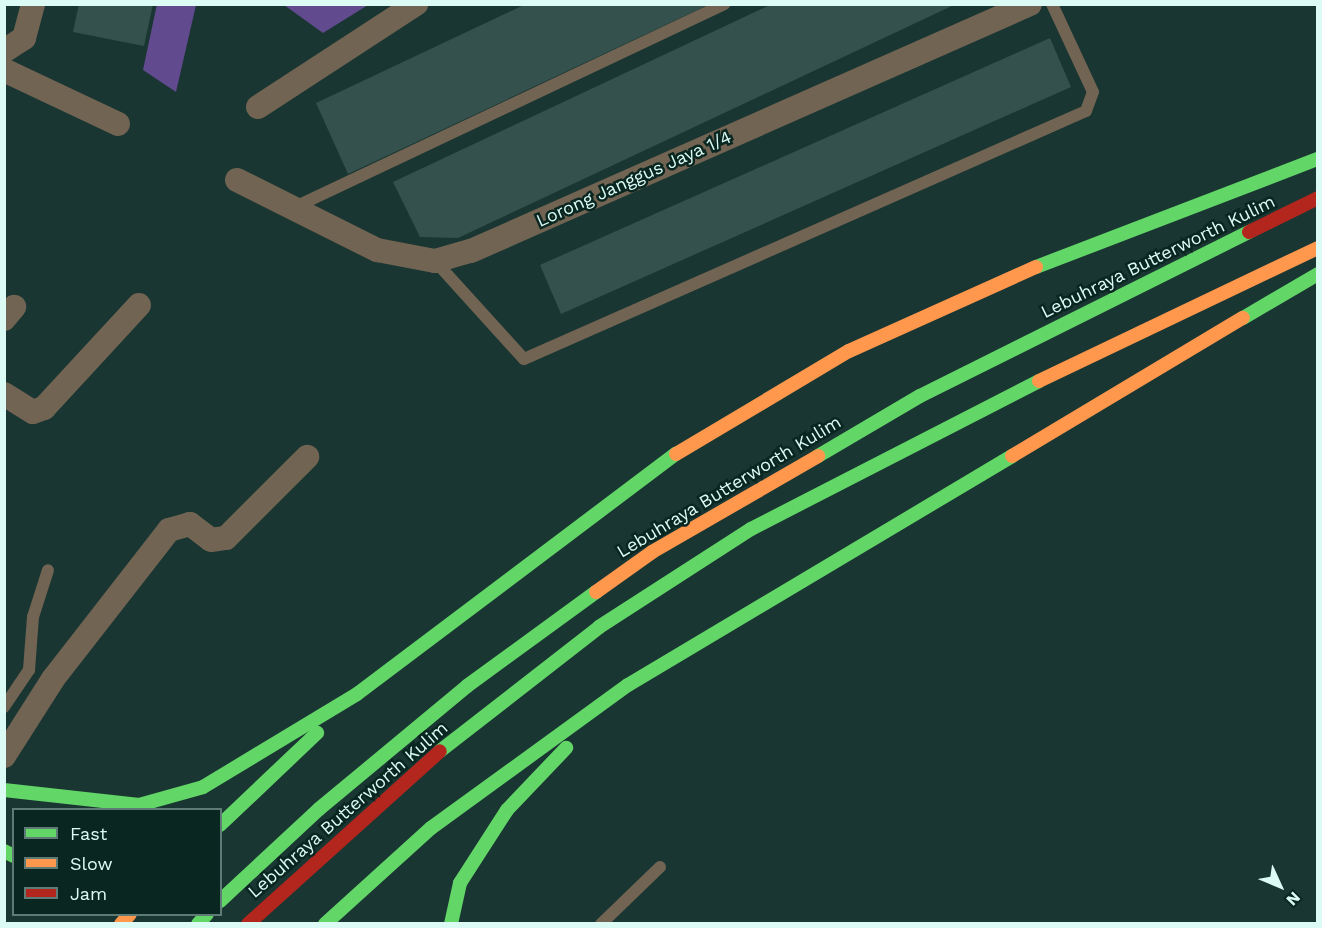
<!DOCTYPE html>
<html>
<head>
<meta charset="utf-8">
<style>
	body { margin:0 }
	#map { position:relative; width:1322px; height:928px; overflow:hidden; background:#1a3632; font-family:"Work Sans",sans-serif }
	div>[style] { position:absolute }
	.green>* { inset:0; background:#624a8f }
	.building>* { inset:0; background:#35514d }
	.lane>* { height:12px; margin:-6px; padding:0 6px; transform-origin:6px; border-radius:6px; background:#726453 }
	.street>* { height:24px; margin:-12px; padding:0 12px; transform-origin:12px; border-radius:12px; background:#726453 }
	.fast>* { height:14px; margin:-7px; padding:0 7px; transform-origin:7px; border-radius:7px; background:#63d668 }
	.slow>* { height:14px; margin:-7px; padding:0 7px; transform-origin:7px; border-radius:7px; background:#ff974d }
	.jam>* { height:14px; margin:-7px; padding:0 7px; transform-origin:7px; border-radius:7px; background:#b3261e }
	.fast-bridge>* { height:14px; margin:-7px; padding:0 7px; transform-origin:7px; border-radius:7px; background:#63d668 }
	span { translate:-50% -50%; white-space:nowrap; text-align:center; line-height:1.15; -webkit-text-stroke:5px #0a2621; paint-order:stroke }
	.street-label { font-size:18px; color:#dbfbf4 }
	.frame { position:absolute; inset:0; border:6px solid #dbfbf4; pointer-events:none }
	.legend { position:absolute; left:12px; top:808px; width:210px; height:108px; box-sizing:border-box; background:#0a2621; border:2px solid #5e7b75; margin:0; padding:8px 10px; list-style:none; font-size:18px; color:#dbfbf4 }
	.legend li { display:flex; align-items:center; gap:12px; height:30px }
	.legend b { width:30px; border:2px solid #5e7b75 }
	.north { position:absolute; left:1250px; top:856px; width:60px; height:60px; -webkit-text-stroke:4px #0a2621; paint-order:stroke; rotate:134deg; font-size:16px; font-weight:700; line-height:24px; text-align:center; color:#dbfbf4 }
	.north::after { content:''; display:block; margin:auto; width:21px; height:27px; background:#dbfbf4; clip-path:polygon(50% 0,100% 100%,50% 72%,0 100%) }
</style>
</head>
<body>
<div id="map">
	<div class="green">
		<i style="clip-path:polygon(157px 4px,196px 5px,176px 92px,143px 70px)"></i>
		<i style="clip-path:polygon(284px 5px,368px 5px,323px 33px)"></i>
	</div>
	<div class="building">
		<i style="clip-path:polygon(79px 4px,153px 4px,144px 46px,73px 32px)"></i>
		<i style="clip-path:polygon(526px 4px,710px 4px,348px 174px,316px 103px)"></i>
		<i style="clip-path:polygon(772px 4px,956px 4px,458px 238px,420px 237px,393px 182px)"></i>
		<i style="clip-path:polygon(1050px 38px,1071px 87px,561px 314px,540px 265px)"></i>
	</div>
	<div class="lane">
		<i style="left:293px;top:208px;width:477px;rotate:-25.3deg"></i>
		<i style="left:435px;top:261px;width:132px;rotate:47.8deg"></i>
		<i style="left:524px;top:359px;width:614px;rotate:-23.81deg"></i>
		<i style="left:1086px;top:111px;width:20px;rotate:-70deg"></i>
		<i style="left:1093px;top:92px;width:97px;rotate:-115deg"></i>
		<i style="left:4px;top:707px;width:45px;rotate:-56deg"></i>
		<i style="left:29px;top:670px;width:53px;rotate:-85.7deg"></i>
		<i style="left:33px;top:617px;width:49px;rotate:-72.3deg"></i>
		<i style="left:601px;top:924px;width:82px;rotate:-44deg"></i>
	</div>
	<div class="street">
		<i style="left:4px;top:51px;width:24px;rotate:-33deg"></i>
		<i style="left:24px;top:38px;width:35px;rotate:-75deg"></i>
		<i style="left:4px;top:70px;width:126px;rotate:25.3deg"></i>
		<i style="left:258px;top:107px;width:189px;rotate:-33.1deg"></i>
		<i style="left:237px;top:180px;width:157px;rotate:26.6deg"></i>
		<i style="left:377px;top:250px;width:59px;rotate:10.7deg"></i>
		<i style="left:435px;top:261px;width:37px;rotate:-16deg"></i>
		<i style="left:471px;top:251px;width:611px;rotate:-23.84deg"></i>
		<i style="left:4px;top:319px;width:16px;rotate:-50deg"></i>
		<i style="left:4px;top:394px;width:34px;rotate:32deg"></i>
		<i style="left:33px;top:412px;width:12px;rotate:-20deg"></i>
		<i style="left:44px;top:408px;width:140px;rotate:-47.3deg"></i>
		<i style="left:4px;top:756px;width:91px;rotate:-57.5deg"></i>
		<i style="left:53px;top:679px;width:189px;rotate:-52.1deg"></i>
		<i style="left:169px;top:530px;width:22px;rotate:-16deg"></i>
		<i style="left:190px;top:524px;width:26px;rotate:37deg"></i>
		<i style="left:211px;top:540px;width:15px;rotate:-8deg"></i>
		<i style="left:226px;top:538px;width:115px;rotate:-45deg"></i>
	</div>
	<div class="fast">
		<i style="left:1036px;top:267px;width:302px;rotate:-21deg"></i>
		<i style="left:1243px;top:318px;width:87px;rotate:-30.4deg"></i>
		<i style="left:818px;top:456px;width:118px;rotate:-30.5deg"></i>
		<i style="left:920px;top:396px;width:368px;rotate:-26.5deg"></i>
		<i style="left:440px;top:751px;width:202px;rotate:-37.9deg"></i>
		<i style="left:599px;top:627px;width:181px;rotate:-32.8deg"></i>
		<i style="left:751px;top:529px;width:324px;rotate:-27.2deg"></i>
		<i style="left:4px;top:790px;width:136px;rotate:6.3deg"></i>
		<i style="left:139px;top:805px;width:66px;rotate:-15.7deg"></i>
		<i style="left:203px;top:787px;width:180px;rotate:-31.1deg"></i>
		<i style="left:357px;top:694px;width:399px;rotate:-37deg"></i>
		<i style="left:220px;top:825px;width:134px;rotate:-43.5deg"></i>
		<i style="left:4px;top:851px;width:11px;rotate:27deg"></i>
		<i style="left:220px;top:901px;width:135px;rotate:-42.9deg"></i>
		<i style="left:319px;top:809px;width:192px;rotate:-39.7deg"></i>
		<i style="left:467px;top:686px;width:160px;rotate:-36.1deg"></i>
		<i style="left:325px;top:924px;width:143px;rotate:-42.2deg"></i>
		<i style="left:431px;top:828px;width:243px;rotate:-36deg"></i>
		<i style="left:628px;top:685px;width:447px;rotate:-30.8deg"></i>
		<i style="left:451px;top:924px;width:42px;rotate:-77.6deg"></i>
		<i style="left:460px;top:883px;width:87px;rotate:-57.2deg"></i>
		<i style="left:507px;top:810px;width:86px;rotate:-46.4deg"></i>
	</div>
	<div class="slow">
		<i style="left:1039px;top:381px;width:309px;rotate:-25.5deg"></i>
		<i style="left:676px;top:454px;width:201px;rotate:-30.8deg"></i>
		<i style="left:849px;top:351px;width:205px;rotate:-24.2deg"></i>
		<i style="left:1012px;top:456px;width:269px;rotate:-30.9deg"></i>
		<i style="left:596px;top:592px;width:69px;rotate:-35.5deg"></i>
		<i style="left:652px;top:552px;width:192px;rotate:-30deg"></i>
		<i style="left:121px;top:924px;width:13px;rotate:-48deg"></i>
	</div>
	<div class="jam">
		<i style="left:1249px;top:232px;width:77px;rotate:-26.2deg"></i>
		<i style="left:248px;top:924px;width:258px;rotate:-42deg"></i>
	</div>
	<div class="fast-bridge">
		<i style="left:198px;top:924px;width:13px;rotate:-48deg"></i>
	</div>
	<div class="street-label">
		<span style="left:634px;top:179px;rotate:-24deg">Lorong Janggus Jaya 1/4</span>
		<span style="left:1158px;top:257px;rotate:-26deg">Lebuhraya Butterworth Kulim</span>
		<span style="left:729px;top:487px;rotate:-31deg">Lebuhraya Butterworth Kulim</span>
		<span style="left:348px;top:810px;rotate:-41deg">Lebuhraya Butterworth Kulim</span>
	</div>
	<div class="frame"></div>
	<ul class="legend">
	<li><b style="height:8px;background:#63d668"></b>Fast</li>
	<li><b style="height:8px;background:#ff974d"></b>Slow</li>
	<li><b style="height:8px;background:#b3261e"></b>Jam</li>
	</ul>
	<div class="north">N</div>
</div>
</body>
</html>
